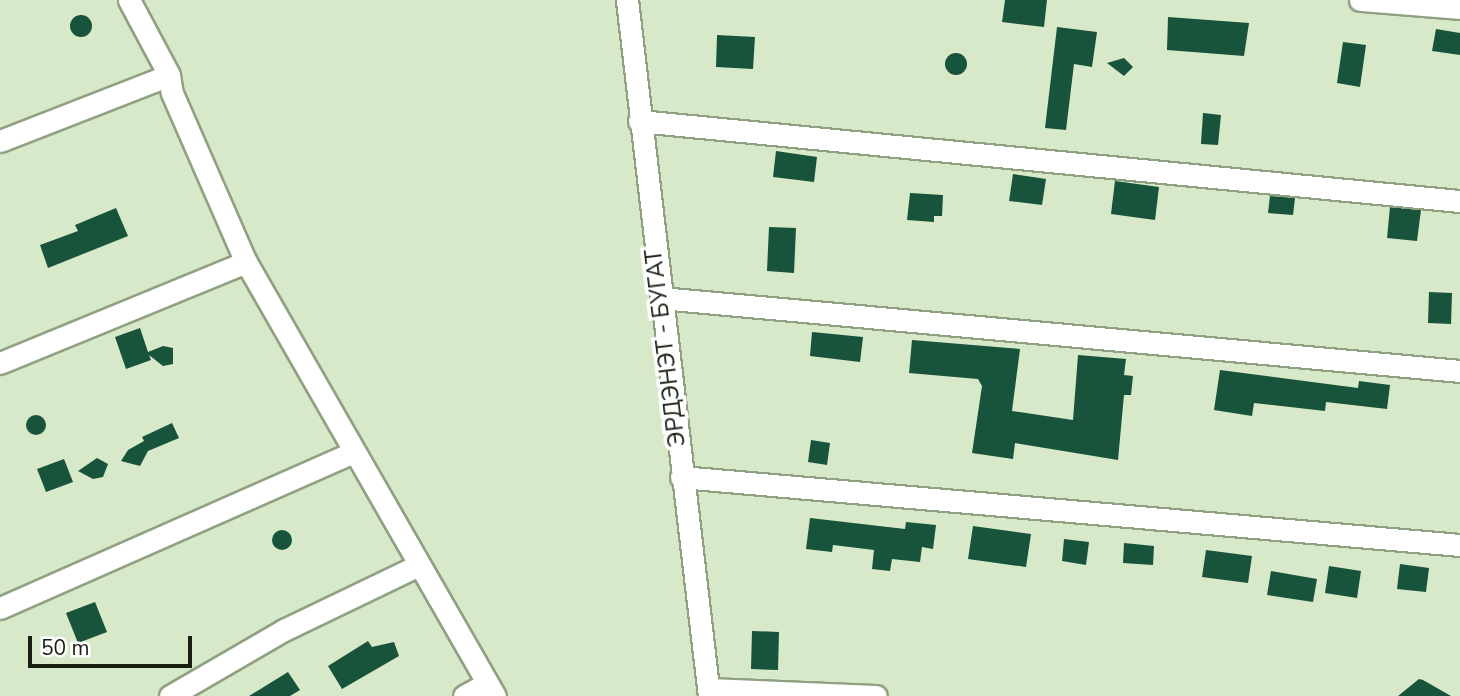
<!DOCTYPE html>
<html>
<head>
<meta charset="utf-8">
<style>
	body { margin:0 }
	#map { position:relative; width:1460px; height:696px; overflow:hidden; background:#d7e9c8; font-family:"Nunito Sans",sans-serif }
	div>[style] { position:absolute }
	.building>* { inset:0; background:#18533b }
	.round { border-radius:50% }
	.roads { filter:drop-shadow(2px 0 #90a182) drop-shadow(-2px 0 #90a182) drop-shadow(0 2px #90a182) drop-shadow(0 -2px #90a182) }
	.minor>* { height:21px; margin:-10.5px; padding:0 10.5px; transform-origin:10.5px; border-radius:10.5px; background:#fff }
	span { translate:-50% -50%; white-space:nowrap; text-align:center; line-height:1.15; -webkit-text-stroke:7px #fff; paint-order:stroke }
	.street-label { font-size:23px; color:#181e12 }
	.scale { position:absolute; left:28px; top:636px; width:164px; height:32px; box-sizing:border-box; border:4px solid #181e12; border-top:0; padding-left:9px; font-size:21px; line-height:24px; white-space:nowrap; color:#181e12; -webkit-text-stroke:5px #fff; paint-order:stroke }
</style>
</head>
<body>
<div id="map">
	<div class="building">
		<i style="clip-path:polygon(1005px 0,1047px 0,1044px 27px,1002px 22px)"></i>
		<i class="round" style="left:70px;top:15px;width:22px;height:22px"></i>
		<i style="clip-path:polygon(1168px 17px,1249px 23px,1244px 56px,1167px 50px)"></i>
		<i style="clip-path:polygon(1057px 27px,1097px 32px,1092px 67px,1074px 64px,1066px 130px,1045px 128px)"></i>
		<i style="clip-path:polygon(1436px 29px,1460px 33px,1460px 55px,1432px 51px)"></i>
		<i style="clip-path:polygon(717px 35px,755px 37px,753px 69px,716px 67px)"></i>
		<i style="clip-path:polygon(1343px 42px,1366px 45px,1360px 87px,1337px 83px)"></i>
		<i class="round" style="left:945px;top:53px;width:22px;height:22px"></i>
		<i style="clip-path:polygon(1124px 58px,1133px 67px,1124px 76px,1107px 63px)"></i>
		<i style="clip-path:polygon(1203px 113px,1221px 115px,1218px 145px,1201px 144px)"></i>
		<i style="clip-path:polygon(776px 151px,817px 157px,814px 182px,773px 177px)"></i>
		<i style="clip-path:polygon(1013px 174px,1046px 179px,1042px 205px,1009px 201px)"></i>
		<i style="clip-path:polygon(1115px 181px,1159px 187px,1155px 220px,1111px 214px)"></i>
		<i style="clip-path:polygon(910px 193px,943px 195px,942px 216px,934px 216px,934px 222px,907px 220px)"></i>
		<i style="clip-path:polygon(1270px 196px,1295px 198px,1293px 215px,1268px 213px)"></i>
		<i style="clip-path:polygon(1390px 207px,1421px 210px,1417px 241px,1387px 238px)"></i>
		<i style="clip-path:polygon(116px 208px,128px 236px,48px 268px,40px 245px,78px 231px,75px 225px)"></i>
		<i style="clip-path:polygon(769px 227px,796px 228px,794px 273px,767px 271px)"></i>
		<i style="clip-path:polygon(1429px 292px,1452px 293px,1451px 324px,1428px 323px)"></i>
		<i style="clip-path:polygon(140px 328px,148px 352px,163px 346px,173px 348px,173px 364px,163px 366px,149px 355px,151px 360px,126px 369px,115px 337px)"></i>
		<i style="clip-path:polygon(812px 332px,863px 337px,860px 362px,810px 356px)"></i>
		<i style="clip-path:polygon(912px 340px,1020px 349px,1012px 411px,1073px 420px,1078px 355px,1126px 359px,1124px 375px,1133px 376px,1131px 395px,1124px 395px,1118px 460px,1015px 443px,1013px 459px,972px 453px,982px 386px,978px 379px,909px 373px)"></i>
		<i style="clip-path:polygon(1220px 370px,1358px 388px,1359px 381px,1390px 385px,1387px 409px,1326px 402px,1325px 411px,1254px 403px,1252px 416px,1214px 410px)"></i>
		<i class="round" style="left:26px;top:415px;width:20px;height:20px"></i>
		<i style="clip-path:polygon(172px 423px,179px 438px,148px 451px,140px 466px,121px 461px,128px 450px,144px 441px,142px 437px)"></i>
		<i style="clip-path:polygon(811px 440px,830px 443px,827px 465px,808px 462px)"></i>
		<i style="clip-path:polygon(97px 458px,108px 464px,103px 477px,93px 479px,78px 471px)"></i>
		<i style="clip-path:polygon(64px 459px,73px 482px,46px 492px,37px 469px)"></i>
		<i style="clip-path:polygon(810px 518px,905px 529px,906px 522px,936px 525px,933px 549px,922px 547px,920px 562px,892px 559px,890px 571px,872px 569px,874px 550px,833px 545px,832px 552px,806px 549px)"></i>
		<i style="clip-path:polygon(973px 526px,1031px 534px,1026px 567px,968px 559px)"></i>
		<i class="round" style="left:272px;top:530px;width:20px;height:20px"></i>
		<i style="clip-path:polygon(1064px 539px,1089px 542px,1086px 565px,1062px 561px)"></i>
		<i style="clip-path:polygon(1124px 543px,1154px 546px,1153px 565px,1123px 563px)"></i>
		<i style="clip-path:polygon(1206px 550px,1252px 556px,1248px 583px,1202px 577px)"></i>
		<i style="clip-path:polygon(1400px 564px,1429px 568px,1426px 592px,1397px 589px)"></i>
		<i style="clip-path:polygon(1329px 566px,1361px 571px,1357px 598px,1325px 593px)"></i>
		<i style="clip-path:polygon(1271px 571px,1317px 579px,1313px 602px,1267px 595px)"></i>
		<i style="clip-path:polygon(95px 602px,107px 632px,78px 643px,66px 613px)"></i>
		<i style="clip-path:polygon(752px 631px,779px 632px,778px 670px,751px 669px)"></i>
		<i style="clip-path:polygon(368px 641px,372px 647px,394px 642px,399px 656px,342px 689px,328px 666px)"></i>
		<i style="clip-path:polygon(288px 672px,300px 690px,290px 696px,249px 696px)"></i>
		<i style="clip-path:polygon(1419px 679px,1423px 680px,1451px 696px,1398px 696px)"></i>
	</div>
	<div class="roads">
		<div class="minor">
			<i style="left:129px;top:0;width:85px;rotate:61.9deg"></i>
			<i style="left:169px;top:75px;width:18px;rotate:81deg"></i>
			<i style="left:172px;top:93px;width:184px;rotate:66.4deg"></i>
			<i style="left:246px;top:262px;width:500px;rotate:60.16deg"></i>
			<i style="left:627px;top:0;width:701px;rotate:83.28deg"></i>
			<i style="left:1360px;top:0;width:100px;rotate:4.6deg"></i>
			<i style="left:639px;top:121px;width:825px;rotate:5.57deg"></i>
			<i style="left:0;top:141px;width:181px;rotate:-21.3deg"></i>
			<i style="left:661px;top:298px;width:802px;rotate:5.22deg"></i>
			<i style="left:0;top:363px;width:266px;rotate:-22.3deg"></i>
			<i style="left:681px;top:477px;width:782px;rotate:4.99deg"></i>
			<i style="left:0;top:608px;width:386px;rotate:-23.8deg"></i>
			<i style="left:708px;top:689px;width:168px;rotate:2.4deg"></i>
			<i style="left:170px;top:696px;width:132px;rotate:-30.1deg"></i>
			<i style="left:284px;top:630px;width:150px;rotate:-25.7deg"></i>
			<i style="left:464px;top:696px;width:26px;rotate:-29deg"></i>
		</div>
	</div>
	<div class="street-label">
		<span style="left:666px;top:348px;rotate:-97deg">ЭРДЭНЭТ - БУГАТ</span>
	</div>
	<div class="scale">50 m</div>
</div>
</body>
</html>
